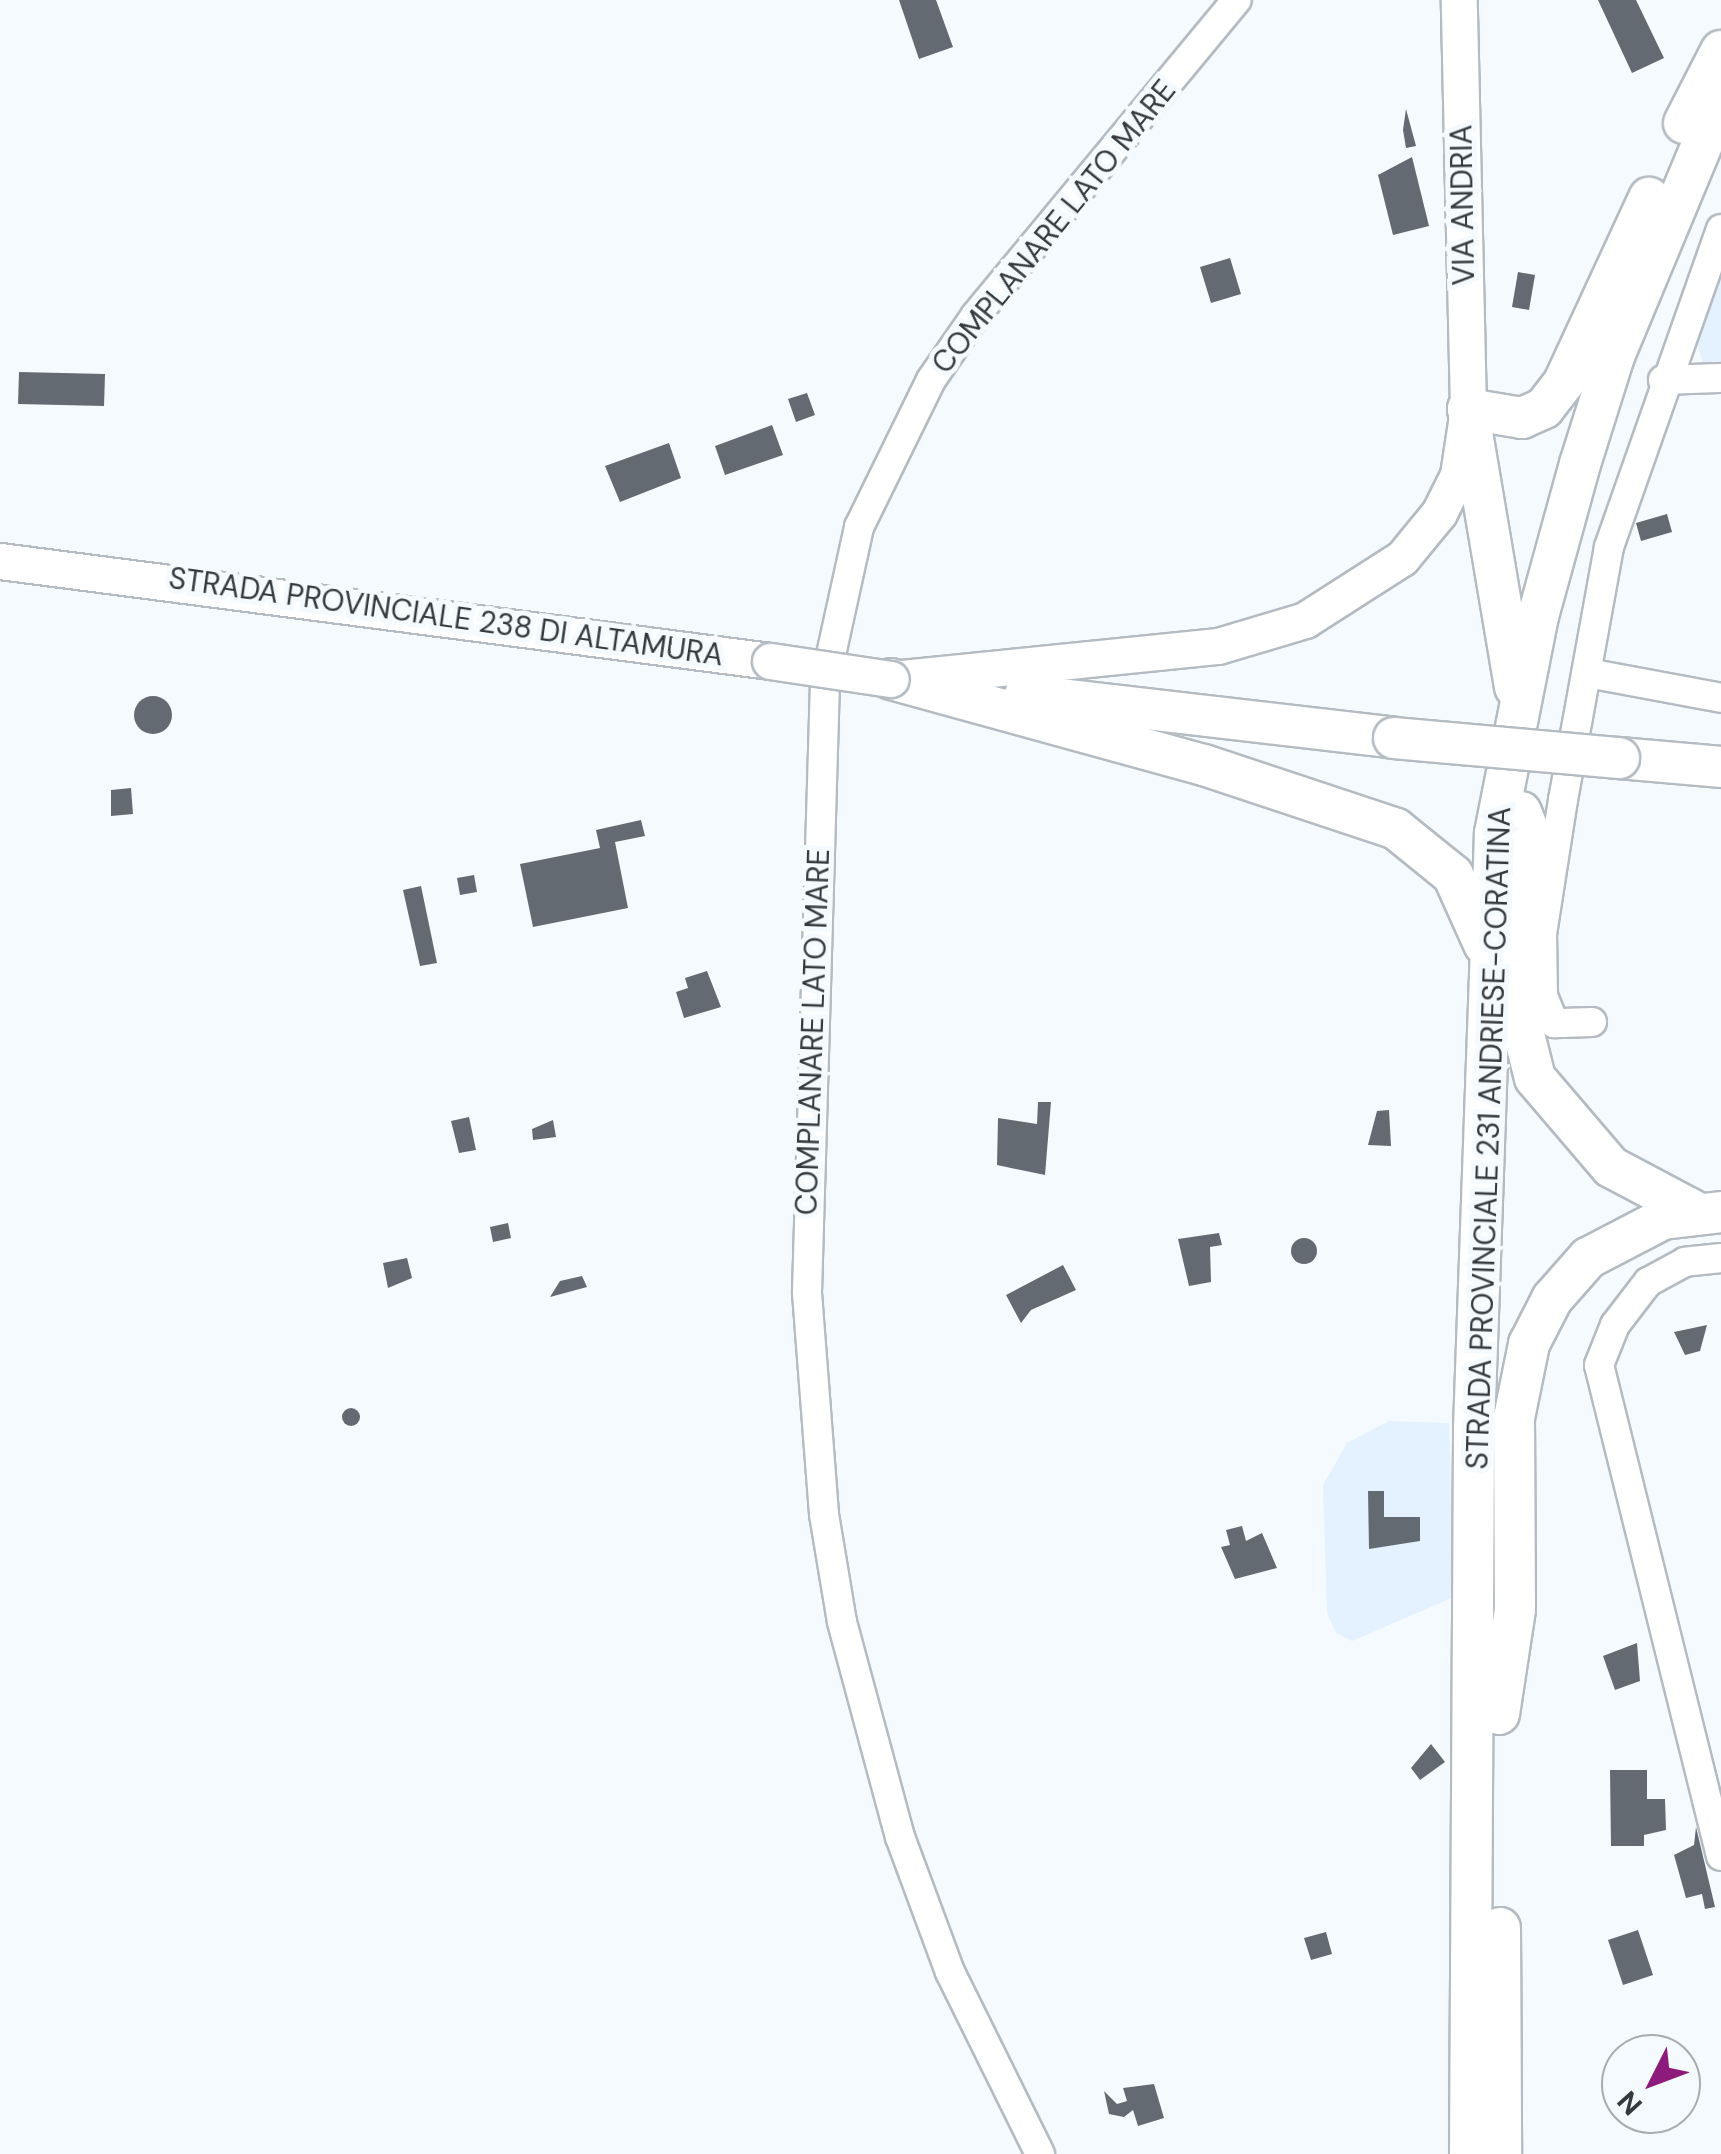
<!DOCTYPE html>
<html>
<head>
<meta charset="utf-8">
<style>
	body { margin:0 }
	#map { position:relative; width:1721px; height:2154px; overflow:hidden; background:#f5fafe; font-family:"DM Sans",sans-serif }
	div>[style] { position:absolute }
	.built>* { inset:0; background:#e4f1fe }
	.building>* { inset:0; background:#646a71 }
	.round { border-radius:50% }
	.roads { filter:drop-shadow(2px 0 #b4bbc2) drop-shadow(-2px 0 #b4bbc2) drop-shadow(0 2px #b4bbc2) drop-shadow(0 -2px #b4bbc2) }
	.minor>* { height:28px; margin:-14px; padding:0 14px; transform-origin:14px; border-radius:14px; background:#fff }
	.major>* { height:35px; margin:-17.5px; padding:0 17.5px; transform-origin:17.5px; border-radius:17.5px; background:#fff }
	.highway>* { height:40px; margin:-20px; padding:0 20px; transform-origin:20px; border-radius:20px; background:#fff }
	.bridges { filter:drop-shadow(2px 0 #b4bbc2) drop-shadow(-2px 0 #b4bbc2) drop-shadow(0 2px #b4bbc2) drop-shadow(0 -2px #b4bbc2) }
	.major-bridge>* { height:35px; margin:-17.5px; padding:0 17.5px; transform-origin:17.5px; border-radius:17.5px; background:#fff }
	.highway-bridge>* { height:40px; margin:-20px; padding:0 20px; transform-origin:20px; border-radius:20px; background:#fff }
	span { translate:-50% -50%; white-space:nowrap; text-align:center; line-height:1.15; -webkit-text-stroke:10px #f5fafe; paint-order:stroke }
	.street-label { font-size:30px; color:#373a3c }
	.north { position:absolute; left:1601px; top:2034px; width:100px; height:100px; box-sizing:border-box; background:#f5fafe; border:2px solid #a9adb0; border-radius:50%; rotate:228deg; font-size:28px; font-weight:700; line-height:40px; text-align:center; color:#373a3c }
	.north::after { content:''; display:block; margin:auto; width:35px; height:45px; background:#8d1b7c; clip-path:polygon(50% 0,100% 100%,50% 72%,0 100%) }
</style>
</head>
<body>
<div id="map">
	<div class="built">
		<i style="clip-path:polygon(1721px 259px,1721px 368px,1703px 364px,1693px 329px)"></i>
		<i style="clip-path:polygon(1389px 1421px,1449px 1423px,1454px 1597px,1352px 1641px,1336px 1633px,1327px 1613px,1323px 1485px,1347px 1443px)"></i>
	</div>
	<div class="building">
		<i style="clip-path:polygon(899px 0,936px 0,953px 47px,919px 59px)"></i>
		<i style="clip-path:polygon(1598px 0,1636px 0,1664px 58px,1632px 73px)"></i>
		<i style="clip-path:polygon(1406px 109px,1416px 146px,1406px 148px,1403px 130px)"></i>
		<i style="clip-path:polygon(1412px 157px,1429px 226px,1393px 235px,1378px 175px)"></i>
		<i style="clip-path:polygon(1230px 258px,1241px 294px,1211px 303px,1200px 267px)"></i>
		<i style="clip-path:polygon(1518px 272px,1535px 275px,1529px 310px,1512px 307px)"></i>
		<i style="clip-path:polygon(19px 372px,105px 374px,104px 406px,18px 404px)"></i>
		<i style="clip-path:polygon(807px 393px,815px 415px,796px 422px,788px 399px)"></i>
		<i style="clip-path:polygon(772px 425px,783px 455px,725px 475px,715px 446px)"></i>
		<i style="clip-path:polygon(669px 443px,681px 478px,620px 502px,605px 466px)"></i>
		<i style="clip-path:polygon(1667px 514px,1672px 532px,1641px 541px,1636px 523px)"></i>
		<i class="round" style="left:134px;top:696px;width:38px;height:38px"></i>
		<i style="clip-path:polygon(131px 788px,133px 814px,111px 816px,111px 790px)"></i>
		<i style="clip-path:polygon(641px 820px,645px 836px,615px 842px,628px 908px,533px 927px,520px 864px,600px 848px,596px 830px)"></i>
		<i style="clip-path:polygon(474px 875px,477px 892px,460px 895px,457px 878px)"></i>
		<i style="clip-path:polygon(421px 886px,437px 963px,420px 966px,403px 890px)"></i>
		<i style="clip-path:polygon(707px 971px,721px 1007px,684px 1018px,676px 992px,688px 988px,685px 978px)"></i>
		<i style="clip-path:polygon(1038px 1102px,1051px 1102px,1045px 1175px,997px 1165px,998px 1118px,1037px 1124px)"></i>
		<i style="clip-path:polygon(1389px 1110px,1391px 1146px,1368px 1145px,1377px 1111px)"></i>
		<i style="clip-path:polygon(469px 1117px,476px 1150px,459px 1153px,451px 1121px)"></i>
		<i style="clip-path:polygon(553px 1120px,556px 1137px,533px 1140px,532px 1129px)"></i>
		<i style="clip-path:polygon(508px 1223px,511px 1238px,493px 1242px,490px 1227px)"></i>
		<i style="clip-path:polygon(1219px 1233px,1222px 1245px,1210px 1247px,1211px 1282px,1189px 1286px,1178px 1239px)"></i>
		<i class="round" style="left:1291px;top:1238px;width:26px;height:26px"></i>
		<i style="clip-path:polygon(407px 1258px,412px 1278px,388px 1288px,383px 1263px)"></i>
		<i style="clip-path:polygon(1063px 1265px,1076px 1290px,1031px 1310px,1021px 1323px,1006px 1295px)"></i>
		<i style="clip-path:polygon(582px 1276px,587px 1287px,550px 1297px,560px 1281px)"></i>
		<i style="clip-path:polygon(1707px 1325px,1700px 1351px,1685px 1355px,1674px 1332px)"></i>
		<i class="round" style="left:342px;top:1408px;width:18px;height:18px"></i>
		<i style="clip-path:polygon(1368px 1491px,1384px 1491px,1384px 1517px,1420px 1517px,1420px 1541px,1369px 1549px)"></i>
		<i style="clip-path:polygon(1242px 1526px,1246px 1541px,1262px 1533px,1277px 1568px,1235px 1579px,1221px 1547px,1230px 1545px,1226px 1530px)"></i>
		<i style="clip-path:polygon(1637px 1643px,1640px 1681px,1615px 1690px,1603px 1656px)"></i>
		<i style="clip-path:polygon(1431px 1744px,1445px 1762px,1420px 1780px,1411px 1768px)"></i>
		<i style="clip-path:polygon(1610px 1770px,1647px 1770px,1647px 1799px,1665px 1799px,1666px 1830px,1644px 1835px,1644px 1846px,1611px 1846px)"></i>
		<i style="clip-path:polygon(1696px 1827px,1715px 1907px,1705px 1909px,1702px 1894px,1686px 1898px,1674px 1855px,1694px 1845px)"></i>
		<i style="clip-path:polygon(1638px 1930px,1653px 1975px,1623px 1985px,1608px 1940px)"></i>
		<i style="clip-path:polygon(1326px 1932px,1332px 1954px,1311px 1960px,1304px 1938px)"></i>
		<i style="clip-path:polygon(1154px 2084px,1164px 2118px,1138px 2126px,1133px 2110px,1124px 2117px,1109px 2114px,1104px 2091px,1117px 2104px,1127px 2101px,1123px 2088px)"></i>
	</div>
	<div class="roads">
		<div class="minor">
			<i style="left:1663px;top:380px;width:58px;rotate:-2deg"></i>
			<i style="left:1588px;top:673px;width:135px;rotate:10.6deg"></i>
			<i style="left:1592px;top:1022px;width:38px;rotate:178deg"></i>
			<i style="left:1554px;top:1023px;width:29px;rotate:-112deg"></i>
			<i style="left:1543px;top:996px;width:62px;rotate:-90.9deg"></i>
			<i style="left:1542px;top:934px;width:136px;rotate:-81.1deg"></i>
			<i style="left:1563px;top:800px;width:257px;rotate:-79.7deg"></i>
			<i style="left:1609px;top:547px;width:337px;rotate:-70.6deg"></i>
			<i style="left:1721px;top:1258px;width:36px;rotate:174deg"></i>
			<i style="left:1685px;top:1262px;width:42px;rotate:151.6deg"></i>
			<i style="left:1648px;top:1282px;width:54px;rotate:127.5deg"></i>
			<i style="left:1615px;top:1325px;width:43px;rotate:111.8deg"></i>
			<i style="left:1599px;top:1365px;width:506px;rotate:76.05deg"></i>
			<i style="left:1040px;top:2154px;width:203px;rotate:-116.3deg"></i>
			<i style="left:950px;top:1972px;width:144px;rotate:-110.3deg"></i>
			<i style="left:900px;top:1837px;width:223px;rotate:-105.1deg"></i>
			<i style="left:842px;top:1622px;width:109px;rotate:-99.5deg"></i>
			<i style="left:824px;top:1514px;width:223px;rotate:-94.4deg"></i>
			<i style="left:807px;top:1292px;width:610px;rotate:-88.31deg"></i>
			<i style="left:825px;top:682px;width:159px;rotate:-77.6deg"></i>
			<i style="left:859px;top:527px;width:164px;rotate:-63.9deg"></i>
			<i style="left:931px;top:380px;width:79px;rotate:-55.3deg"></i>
			<i style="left:976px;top:315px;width:409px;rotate:-50.4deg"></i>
		</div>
		<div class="major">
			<i style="left:0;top:561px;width:776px;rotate:7.4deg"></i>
			<i style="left:902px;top:678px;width:318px;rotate:-5.8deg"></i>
			<i style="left:1218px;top:646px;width:91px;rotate:-16.6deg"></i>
			<i style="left:1305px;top:620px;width:115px;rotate:-32.6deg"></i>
			<i style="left:1402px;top:558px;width:58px;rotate:-50.6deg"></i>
			<i style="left:1439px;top:513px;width:42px;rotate:-63.4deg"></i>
			<i style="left:1458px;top:475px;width:67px;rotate:-81.4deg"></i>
			<i style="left:1468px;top:409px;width:409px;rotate:-91.3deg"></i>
		</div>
		<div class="highway">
			<i style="left:1684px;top:123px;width:81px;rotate:-62.8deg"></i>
			<i style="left:891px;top:679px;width:325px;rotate:15.4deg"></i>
			<i style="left:1204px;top:765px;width:202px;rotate:18.4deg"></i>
			<i style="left:1396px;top:829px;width:73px;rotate:38.9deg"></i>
			<i style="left:1453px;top:875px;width:76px;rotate:65.8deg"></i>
			<i style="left:1515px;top:687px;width:282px;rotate:-99.6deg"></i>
			<i style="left:1468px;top:409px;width:55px;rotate:9.5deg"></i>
			<i style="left:1522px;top:418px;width:24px;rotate:-24deg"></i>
			<i style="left:1544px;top:408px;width:33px;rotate:-52deg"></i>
			<i style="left:1564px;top:382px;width:203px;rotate:-65.2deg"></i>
			<i style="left:1025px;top:695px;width:371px;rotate:6.6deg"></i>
			<i style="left:1619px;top:758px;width:102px;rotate:5deg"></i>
			<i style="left:1521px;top:812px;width:31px;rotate:68deg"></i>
			<i style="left:1533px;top:841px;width:167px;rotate:95.5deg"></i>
			<i style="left:1517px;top:1007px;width:73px;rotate:75.8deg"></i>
			<i style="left:1535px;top:1078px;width:117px;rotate:49.5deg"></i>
			<i style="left:1611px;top:1167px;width:96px;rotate:27.9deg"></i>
			<i style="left:1499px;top:1714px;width:106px;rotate:-81.3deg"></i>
			<i style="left:1515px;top:1609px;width:191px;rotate:-90.3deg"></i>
			<i style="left:1514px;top:1418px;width:76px;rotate:-78.5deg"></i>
			<i style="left:1529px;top:1344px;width:51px;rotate:-62.9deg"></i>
			<i style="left:1552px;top:1299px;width:55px;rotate:-48.7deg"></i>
			<i style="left:1588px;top:1258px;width:85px;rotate:-27.5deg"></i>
			<i style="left:1663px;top:1219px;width:58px;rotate:-6.9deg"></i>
			<i style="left:1500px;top:1928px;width:226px;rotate:89.7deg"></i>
			<i style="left:1470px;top:2154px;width:726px;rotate:-89.68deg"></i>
			<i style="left:1474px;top:1428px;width:595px;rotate:-87.98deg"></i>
			<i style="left:1495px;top:833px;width:217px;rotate:-78.8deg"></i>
			<i style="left:1537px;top:620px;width:162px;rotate:-74.6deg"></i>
			<i style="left:1580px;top:464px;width:113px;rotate:-72.5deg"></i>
			<i style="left:1614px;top:356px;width:278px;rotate:-67.4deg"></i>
		</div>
	</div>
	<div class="bridges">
		<div class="major-bridge">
			<i style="left:770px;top:661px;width:122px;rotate:8.5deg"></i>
		</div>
		<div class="highway-bridge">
			<i style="left:1394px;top:738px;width:226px;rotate:5.1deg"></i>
		</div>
	</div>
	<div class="street-label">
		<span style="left:1463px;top:205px;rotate:-91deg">VIA ANDRIA</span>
		<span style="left:1054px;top:227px;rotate:-51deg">COMPLANARE LATO MARE</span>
		<span style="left:446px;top:617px;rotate:8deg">STRADA PROVINCIALE 238 DI ALTAMURA</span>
		<span style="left:813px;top:1032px;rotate:-88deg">COMPLANARE LATO MARE</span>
		<span style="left:1489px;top:1138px;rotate:-88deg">STRADA PROVINCIALE 231 ANDRIESE-CORATINA</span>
	</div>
	<div class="north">N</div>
</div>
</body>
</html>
